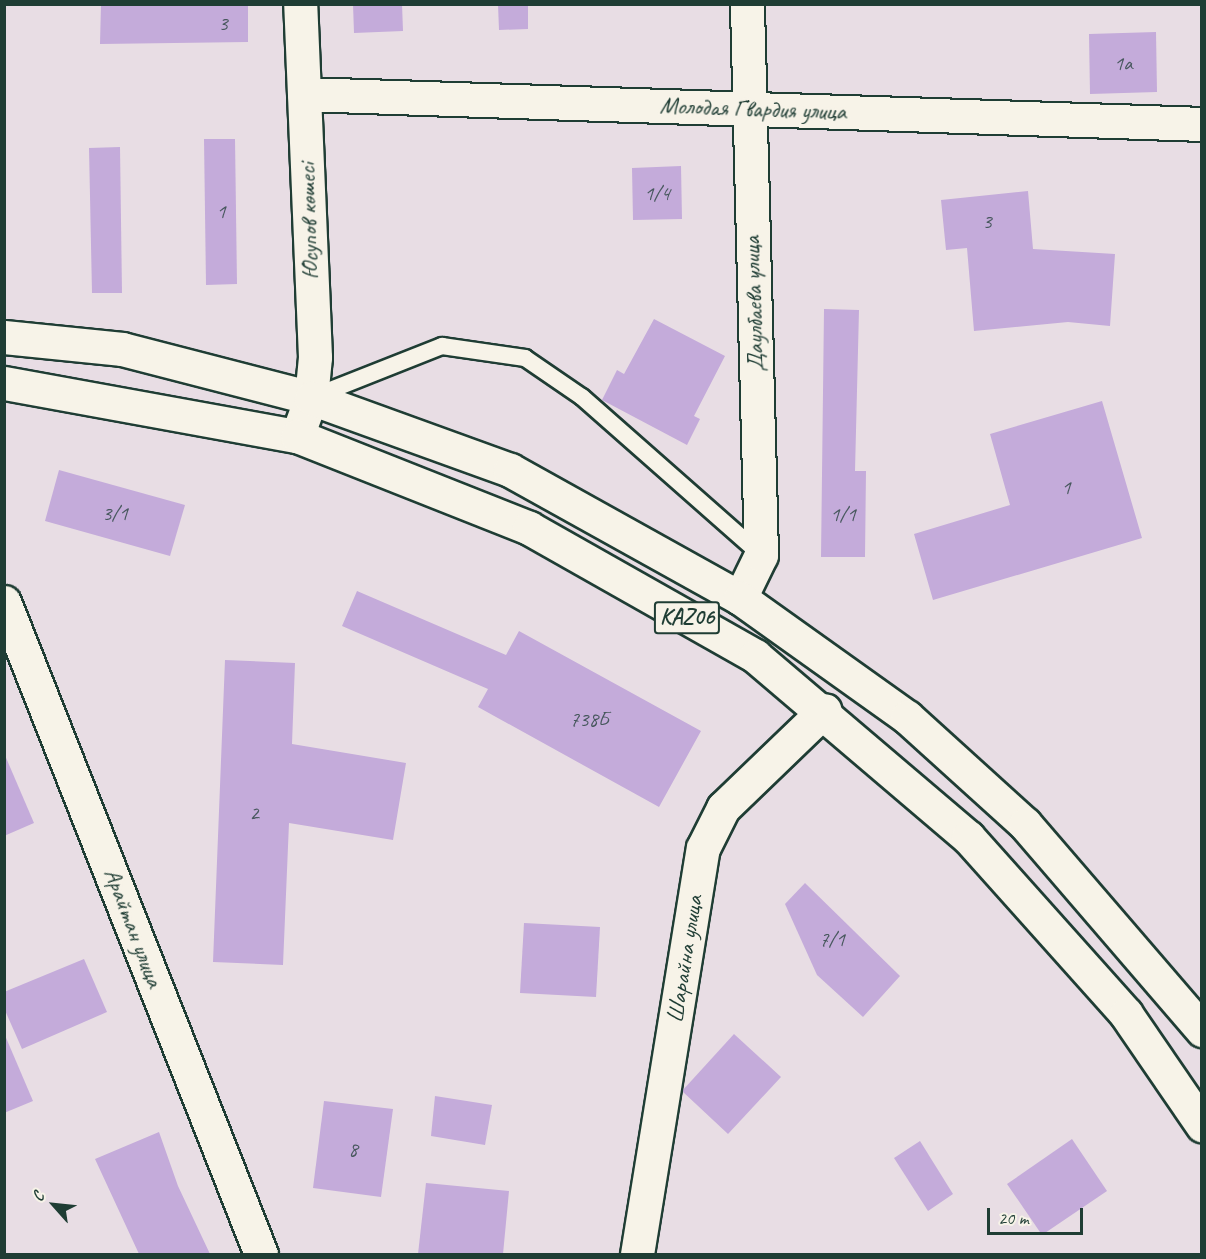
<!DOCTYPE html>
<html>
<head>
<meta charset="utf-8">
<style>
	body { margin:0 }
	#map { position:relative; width:1206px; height:1259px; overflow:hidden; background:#e8dde4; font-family:Caveat,sans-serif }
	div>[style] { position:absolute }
	.building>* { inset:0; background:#c4abda }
	.roads { filter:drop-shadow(2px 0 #1f3d34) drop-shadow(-2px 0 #1f3d34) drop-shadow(0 2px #1f3d34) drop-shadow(0 -2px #1f3d34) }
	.service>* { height:16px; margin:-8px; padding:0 8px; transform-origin:8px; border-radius:8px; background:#f7f3e8 }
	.minor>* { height:33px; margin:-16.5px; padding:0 16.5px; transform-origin:16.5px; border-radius:16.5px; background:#f7f3e8 }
	.tertiary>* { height:33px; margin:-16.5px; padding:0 16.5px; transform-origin:16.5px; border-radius:16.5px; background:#f7f3e8 }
	.trunk>* { height:33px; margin:-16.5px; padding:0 16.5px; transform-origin:16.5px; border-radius:16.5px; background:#f7f3e8 }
	span { translate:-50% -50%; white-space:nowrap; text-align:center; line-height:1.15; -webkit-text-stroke:4.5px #f7f3e8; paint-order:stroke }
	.number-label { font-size:21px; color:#48585e }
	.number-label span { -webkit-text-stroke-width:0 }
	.shield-label span { padding:2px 4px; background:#f7f3e8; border:2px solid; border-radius:4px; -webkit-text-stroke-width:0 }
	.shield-label { font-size:22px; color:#1f3d34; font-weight:700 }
	.street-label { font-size:24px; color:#1f3d34 }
	.frame { position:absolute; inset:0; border:6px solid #1f3d34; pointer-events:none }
	.north { position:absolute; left:24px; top:1175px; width:60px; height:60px; -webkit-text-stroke:4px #f7f3e8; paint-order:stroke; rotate:297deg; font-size:16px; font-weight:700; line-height:24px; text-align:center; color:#1f3d34 }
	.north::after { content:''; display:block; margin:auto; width:21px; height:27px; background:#1f3d34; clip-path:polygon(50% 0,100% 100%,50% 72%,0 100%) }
	.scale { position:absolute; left:987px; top:1208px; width:96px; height:27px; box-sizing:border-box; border:3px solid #1f3d34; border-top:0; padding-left:8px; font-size:18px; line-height:21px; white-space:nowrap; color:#1f3d34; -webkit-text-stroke:4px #f7f3e8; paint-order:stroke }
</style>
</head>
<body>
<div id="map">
	<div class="building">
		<i style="clip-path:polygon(101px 4px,248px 4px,248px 42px,100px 44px)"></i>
		<i style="clip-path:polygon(353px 4px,402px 4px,403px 31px,354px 33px)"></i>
		<i style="clip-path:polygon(498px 4px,528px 4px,528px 29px,499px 30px)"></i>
		<i style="clip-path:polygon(1156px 32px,1157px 92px,1090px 94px,1089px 34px)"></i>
		<i style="clip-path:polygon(204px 139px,235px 139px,237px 284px,206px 285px)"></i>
		<i style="clip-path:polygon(120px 147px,122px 293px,92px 293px,89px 148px)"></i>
		<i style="clip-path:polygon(681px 166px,682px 219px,633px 220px,632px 168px)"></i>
		<i style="clip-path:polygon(1028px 191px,1033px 249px,1115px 254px,1110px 326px,1068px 322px,974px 331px,967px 248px,946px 250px,941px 200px)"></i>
		<i style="clip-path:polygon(824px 309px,859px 310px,855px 471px,866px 471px,865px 557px,821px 557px)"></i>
		<i style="clip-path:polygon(654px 319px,725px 356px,694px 416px,700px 419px,687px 445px,602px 400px,617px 370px,624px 374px)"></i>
		<i style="clip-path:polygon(1102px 401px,1142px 538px,933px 600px,914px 534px,1010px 505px,990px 434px)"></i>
		<i style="clip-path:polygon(59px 470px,185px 505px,170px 556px,45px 521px)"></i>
		<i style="clip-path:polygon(357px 591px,506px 655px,519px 631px,701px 731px,659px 807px,478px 707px,488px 689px,342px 626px)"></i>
		<i style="clip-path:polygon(225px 660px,295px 663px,292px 744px,406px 763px,393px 840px,289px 823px,283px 965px,213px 962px)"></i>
		<i style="clip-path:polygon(4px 753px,34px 823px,4px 836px)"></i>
		<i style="clip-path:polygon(805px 883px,900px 976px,863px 1017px,817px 975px,785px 904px)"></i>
		<i style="clip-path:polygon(524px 923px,600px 927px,596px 997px,520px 993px)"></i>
		<i style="clip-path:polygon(84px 959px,107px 1012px,22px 1049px,4px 1008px,4px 992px)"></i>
		<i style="clip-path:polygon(4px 1033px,33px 1101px,4px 1113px)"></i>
		<i style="clip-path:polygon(734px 1034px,781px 1077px,728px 1134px,682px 1091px)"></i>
		<i style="clip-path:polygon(435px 1096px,492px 1105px,485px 1145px,431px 1136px)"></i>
		<i style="clip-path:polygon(324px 1101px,393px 1109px,381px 1197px,313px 1188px)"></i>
		<i style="clip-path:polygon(159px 1132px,178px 1186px,210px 1254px,139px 1254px,95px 1159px)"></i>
		<i style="clip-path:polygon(1072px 1139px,1107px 1191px,1042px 1235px,1007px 1184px)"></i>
		<i style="clip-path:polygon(920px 1141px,953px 1194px,928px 1211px,894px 1158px)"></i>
		<i style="clip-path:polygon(426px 1183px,509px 1191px,503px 1254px,418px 1254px)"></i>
	</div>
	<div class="roads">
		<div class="service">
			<i style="left:313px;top:397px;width:139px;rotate:-21.6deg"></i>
			<i style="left:442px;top:346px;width:84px;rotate:8.2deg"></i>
			<i style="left:525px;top:358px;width:69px;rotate:34.4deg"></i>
			<i style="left:582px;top:397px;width:239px;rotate:41.4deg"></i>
		</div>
		<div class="minor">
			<i style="left:304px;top:94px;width:899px;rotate:1.91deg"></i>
			<i style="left:740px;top:598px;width:48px;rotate:-64deg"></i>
			<i style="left:761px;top:555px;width:551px;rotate:-91.46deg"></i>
			<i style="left:4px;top:602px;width:701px;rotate:68.49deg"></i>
			<i style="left:637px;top:1254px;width:411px;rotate:-80.8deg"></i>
			<i style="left:703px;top:848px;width:45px;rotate:-63.4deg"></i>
			<i style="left:723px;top:808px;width:141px;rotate:-43.9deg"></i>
		</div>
		<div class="tertiary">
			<i style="left:297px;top:436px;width:40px;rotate:-69.8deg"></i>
			<i style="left:311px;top:398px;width:41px;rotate:-84.4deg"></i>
			<i style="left:315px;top:357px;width:353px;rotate:-92.4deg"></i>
		</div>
		<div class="trunk">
			<i style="left:4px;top:337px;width:119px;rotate:5.8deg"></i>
			<i style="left:122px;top:349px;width:195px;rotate:14.5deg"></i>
			<i style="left:311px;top:398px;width:212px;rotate:19.9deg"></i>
			<i style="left:510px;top:470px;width:263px;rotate:29.1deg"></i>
			<i style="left:740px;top:598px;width:205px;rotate:35.5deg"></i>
			<i style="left:907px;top:717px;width:159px;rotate:42.2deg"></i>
			<i style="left:1025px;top:824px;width:272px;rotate:49.3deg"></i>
			<i style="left:4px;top:383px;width:298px;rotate:10.3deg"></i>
			<i style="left:297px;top:436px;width:250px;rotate:21.6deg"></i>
			<i style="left:529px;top:528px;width:260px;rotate:29.5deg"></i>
			<i style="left:755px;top:656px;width:280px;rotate:40.4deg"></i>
			<i style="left:968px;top:837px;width:237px;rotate:48.2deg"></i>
			<i style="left:1126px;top:1014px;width:135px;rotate:55.6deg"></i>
		</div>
	</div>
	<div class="number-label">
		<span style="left:223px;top:23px">3</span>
		<span style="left:1123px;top:63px">1а</span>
		<span style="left:657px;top:193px">1/4</span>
		<span style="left:221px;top:211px">1</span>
		<span style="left:987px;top:221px">3</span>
		<span style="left:1066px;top:487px">1</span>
		<span style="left:115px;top:513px">3/1</span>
		<span style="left:843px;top:514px">1/1</span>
		<span style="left:589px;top:719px">738Б</span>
		<span style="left:254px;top:813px">2</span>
		<span style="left:832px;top:939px">7/1</span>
		<span style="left:353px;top:1149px">8</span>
	</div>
	<div class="shield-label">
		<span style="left:687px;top:618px">KАZ06</span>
	</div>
	<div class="street-label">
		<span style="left:753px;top:109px;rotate:2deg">Молодая Гвардия улица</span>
		<span style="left:309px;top:221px;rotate:-92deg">Юсупов көшесі</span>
		<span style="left:754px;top:304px;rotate:-92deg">Даулбаева улица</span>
		<span style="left:133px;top:928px;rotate:69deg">Арайтан улица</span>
		<span style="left:685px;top:959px;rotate:-81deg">Шарайна улица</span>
	</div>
	<div class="frame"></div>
	<div class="north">С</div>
	<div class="scale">20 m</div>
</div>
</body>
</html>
